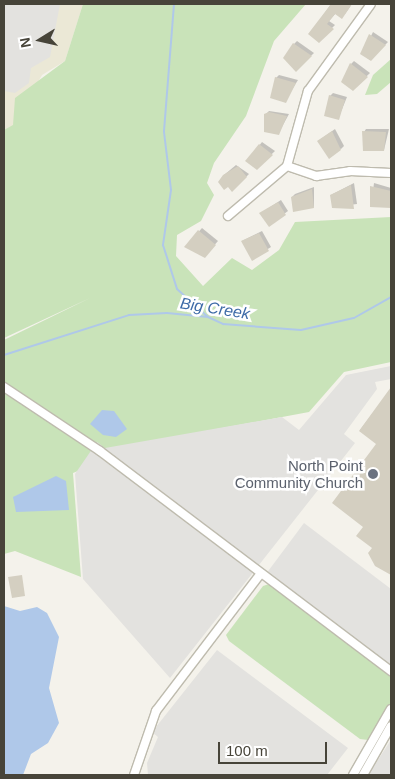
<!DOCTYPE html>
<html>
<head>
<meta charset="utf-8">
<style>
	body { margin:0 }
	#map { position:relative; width:395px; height:779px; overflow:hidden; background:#f4f2eb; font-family:Helvetica,sans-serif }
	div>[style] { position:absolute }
	.education>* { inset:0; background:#ebe8d6 }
	.green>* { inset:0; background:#c9e3b9 }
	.parking>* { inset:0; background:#e3e2df }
	.water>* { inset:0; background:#afc8e9 }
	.shadow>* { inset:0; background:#0003 }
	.stream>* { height:2px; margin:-1px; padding:0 1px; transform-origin:1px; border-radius:1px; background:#afc8e9 }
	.building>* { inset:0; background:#d4cfc1 }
	.roads { filter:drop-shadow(1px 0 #bebbae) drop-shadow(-1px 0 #bebbae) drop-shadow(0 1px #bebbae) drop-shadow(0 -1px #bebbae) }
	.minor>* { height:8px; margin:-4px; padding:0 4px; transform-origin:4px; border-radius:4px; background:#fff }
	.dots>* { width:14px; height:14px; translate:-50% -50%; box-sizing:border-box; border:2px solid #fff; border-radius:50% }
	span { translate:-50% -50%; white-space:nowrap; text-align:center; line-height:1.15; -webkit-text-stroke:5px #fff; paint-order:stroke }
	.worship-label { font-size:15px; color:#5b616d }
	.right { translate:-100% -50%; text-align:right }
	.water-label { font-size:16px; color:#3e6ba7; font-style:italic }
	.frame { position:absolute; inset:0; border:5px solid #474439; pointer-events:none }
	.north { position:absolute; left:15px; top:15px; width:50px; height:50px; -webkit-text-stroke:4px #fff; paint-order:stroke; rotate:260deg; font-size:14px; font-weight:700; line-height:20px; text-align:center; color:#474439 }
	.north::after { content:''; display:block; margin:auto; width:18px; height:22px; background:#474439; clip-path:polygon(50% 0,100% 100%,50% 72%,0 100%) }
	.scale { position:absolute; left:218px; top:742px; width:109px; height:22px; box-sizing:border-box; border:2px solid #474439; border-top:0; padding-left:6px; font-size:15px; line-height:18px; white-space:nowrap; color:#474439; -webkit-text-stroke:4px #fff; paint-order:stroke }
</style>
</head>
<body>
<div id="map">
	<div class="education">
		<i style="clip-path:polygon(4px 4px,83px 4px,65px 61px,42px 75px,13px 126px,4px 130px)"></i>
	</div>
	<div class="green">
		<i style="clip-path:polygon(83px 4px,306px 4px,274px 41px,246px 116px,214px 163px,207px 183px,214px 195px,201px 221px,177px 235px,176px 256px,203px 286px,232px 258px,252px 270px,279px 250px,295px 222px,391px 217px,391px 362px,344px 372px,309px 412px,152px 441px,73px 473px,81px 577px,15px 551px,4px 554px,4px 340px,90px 298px,4px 338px,4px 130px,13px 125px,15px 98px,65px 61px)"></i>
		<i style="clip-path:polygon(391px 59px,391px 82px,377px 94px,365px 95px,373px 75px)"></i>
		<i style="clip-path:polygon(269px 584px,391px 676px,391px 705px,368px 740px,360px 739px,229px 641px,226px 635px,263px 586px)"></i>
	</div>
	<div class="parking">
		<i style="clip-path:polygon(4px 4px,60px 4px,50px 57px,31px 68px,29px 83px,15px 93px,4px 91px)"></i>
		<i style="clip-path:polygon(391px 366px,391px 379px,375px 382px,377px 389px,344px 434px,355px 443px,170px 678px,83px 579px,75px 474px,97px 442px,105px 448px,282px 417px,299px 430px,346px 375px)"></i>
		<i style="clip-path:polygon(304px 523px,391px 589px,391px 676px,263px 578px)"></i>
		<i style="clip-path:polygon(217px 650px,348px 748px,327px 775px,148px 775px,147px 763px,158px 737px,152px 732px)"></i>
		<i style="clip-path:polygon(391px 740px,391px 775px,368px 775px)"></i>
	</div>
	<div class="water">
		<i style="clip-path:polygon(102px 410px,114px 411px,127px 429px,116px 437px,103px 435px,90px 424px)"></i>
		<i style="clip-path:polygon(56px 476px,66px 481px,69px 510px,16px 512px,13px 497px)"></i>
		<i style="clip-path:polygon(4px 606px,20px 611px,37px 607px,47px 613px,59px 637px,49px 688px,59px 723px,48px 743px,31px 754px,23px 775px,4px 775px)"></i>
	</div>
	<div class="shadow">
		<i style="clip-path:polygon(331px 4px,352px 4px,345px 14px,336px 13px,329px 21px,335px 25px,319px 41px,310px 34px)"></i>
		<i style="clip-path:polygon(373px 32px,388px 42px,370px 60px,362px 54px)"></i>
		<i style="clip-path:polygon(297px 41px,314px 53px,296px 70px,294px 44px)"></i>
		<i style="clip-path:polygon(354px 61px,370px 73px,353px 89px,351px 64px)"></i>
		<i style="clip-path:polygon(279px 75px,298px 80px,285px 101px,276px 78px)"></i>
		<i style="clip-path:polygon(333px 93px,347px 97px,338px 119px,330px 96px)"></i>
		<i style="clip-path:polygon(269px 111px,289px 114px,278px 134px,266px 114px)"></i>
		<i style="clip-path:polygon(335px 129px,344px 146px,341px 149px,318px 141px)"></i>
		<i style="clip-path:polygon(366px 129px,389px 129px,384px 150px,364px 132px)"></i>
		<i style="clip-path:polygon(262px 142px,275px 151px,257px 168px,247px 161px)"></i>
		<i style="clip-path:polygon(236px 165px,249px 174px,233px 190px,224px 175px)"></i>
		<i style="clip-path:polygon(354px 183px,357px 204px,333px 207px,331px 195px)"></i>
		<i style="clip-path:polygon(374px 183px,391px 188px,390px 206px,371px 206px)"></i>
		<i style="clip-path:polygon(314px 187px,314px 207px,292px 197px,295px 194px)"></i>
		<i style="clip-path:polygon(281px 200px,288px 211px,269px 225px,261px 213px)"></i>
		<i style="clip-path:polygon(202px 228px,218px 241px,205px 256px,186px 246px)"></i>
		<i style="clip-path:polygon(262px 231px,271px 247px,252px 259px,242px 241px)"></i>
		<i style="clip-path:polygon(391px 389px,391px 574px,364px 526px,378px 444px,360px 430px)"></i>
	</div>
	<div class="stream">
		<i style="left:174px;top:4px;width:128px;rotate:94.5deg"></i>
		<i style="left:164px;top:132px;width:58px;rotate:83.1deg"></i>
		<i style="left:171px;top:190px;width:56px;rotate:98.3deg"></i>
		<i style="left:163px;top:245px;width:46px;rotate:72.3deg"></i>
		<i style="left:177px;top:289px;width:42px;rotate:42.1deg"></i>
		<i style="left:4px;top:355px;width:131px;rotate:-17.7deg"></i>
		<i style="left:129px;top:315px;width:38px;rotate:-3deg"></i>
		<i style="left:167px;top:313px;width:41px;rotate:5.6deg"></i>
		<i style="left:208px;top:317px;width:17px;rotate:25deg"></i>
		<i style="left:223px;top:324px;width:78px;rotate:4.4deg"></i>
		<i style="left:301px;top:330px;width:54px;rotate:-12.8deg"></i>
		<i style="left:354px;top:318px;width:43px;rotate:-29.6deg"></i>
	</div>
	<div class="building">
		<i style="clip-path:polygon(331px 4px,352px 4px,342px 19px,335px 14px,327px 24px,334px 29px,319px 43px,308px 34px)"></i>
		<i style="clip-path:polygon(369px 34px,386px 45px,371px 61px,360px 54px)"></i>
		<i style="clip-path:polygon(293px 43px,312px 56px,296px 72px,283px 58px)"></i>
		<i style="clip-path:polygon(350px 63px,368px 77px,353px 91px,341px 82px)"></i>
		<i style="clip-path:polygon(275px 77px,296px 83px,286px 103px,270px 98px)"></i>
		<i style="clip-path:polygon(329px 95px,345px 100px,339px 120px,324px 116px)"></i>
		<i style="clip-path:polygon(269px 112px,287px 116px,279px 135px,264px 132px,264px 114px)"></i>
		<i style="clip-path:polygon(332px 131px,341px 150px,329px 159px,317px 141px)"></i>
		<i style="clip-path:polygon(362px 131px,386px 132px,384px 151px,363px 151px)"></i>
		<i style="clip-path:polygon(259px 144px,273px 155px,257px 170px,245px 161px)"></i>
		<i style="clip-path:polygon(238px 166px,247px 177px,232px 192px,228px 187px,224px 190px,218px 182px,223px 175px)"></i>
		<i style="clip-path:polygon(351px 185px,354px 209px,332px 208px,330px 195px)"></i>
		<i style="clip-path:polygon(370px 186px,391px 191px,391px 208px,370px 207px)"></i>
		<i style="clip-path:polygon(312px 189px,314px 208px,293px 212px,291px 197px)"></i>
		<i style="clip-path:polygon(278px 202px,286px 215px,269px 227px,259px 213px)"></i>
		<i style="clip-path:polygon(198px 230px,216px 245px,205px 258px,184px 247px)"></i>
		<i style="clip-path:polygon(259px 233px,269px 251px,252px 261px,241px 241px)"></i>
		<i style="clip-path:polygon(391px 387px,391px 575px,375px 566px,368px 553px,372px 548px,356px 536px,363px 527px,332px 503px,376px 444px,359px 431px)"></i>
		<i style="clip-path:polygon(22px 575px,25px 596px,12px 598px,8px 577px)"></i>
	</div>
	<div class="roads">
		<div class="minor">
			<i style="left:287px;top:166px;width:31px;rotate:19deg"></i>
			<i style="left:316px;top:176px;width:34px;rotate:-8deg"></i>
			<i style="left:350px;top:171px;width:41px;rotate:2.8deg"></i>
			<i style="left:228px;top:216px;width:77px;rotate:-40.3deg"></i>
			<i style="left:287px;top:166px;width:78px;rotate:-74.4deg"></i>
			<i style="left:308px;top:91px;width:107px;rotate:-54.1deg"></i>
			<i style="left:4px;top:387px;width:115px;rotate:33.7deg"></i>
			<i style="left:100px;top:451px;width:365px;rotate:37.1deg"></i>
			<i style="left:134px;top:775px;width:68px;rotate:-71deg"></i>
			<i style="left:156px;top:711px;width:173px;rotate:-52.7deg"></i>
			<i style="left:353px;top:775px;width:76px;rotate:-60.1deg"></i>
			<i style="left:363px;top:775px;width:56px;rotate:-60.3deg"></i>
		</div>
	</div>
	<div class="dots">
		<i style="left:373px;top:474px;background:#6b7280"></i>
	</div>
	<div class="worship-label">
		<span class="right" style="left:363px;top:474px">North Point<br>Community Church</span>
	</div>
	<div class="water-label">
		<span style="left:215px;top:309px;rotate:9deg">Big Creek</span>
	</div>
	<div class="frame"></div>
	<div class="north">N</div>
	<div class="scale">100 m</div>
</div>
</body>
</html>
